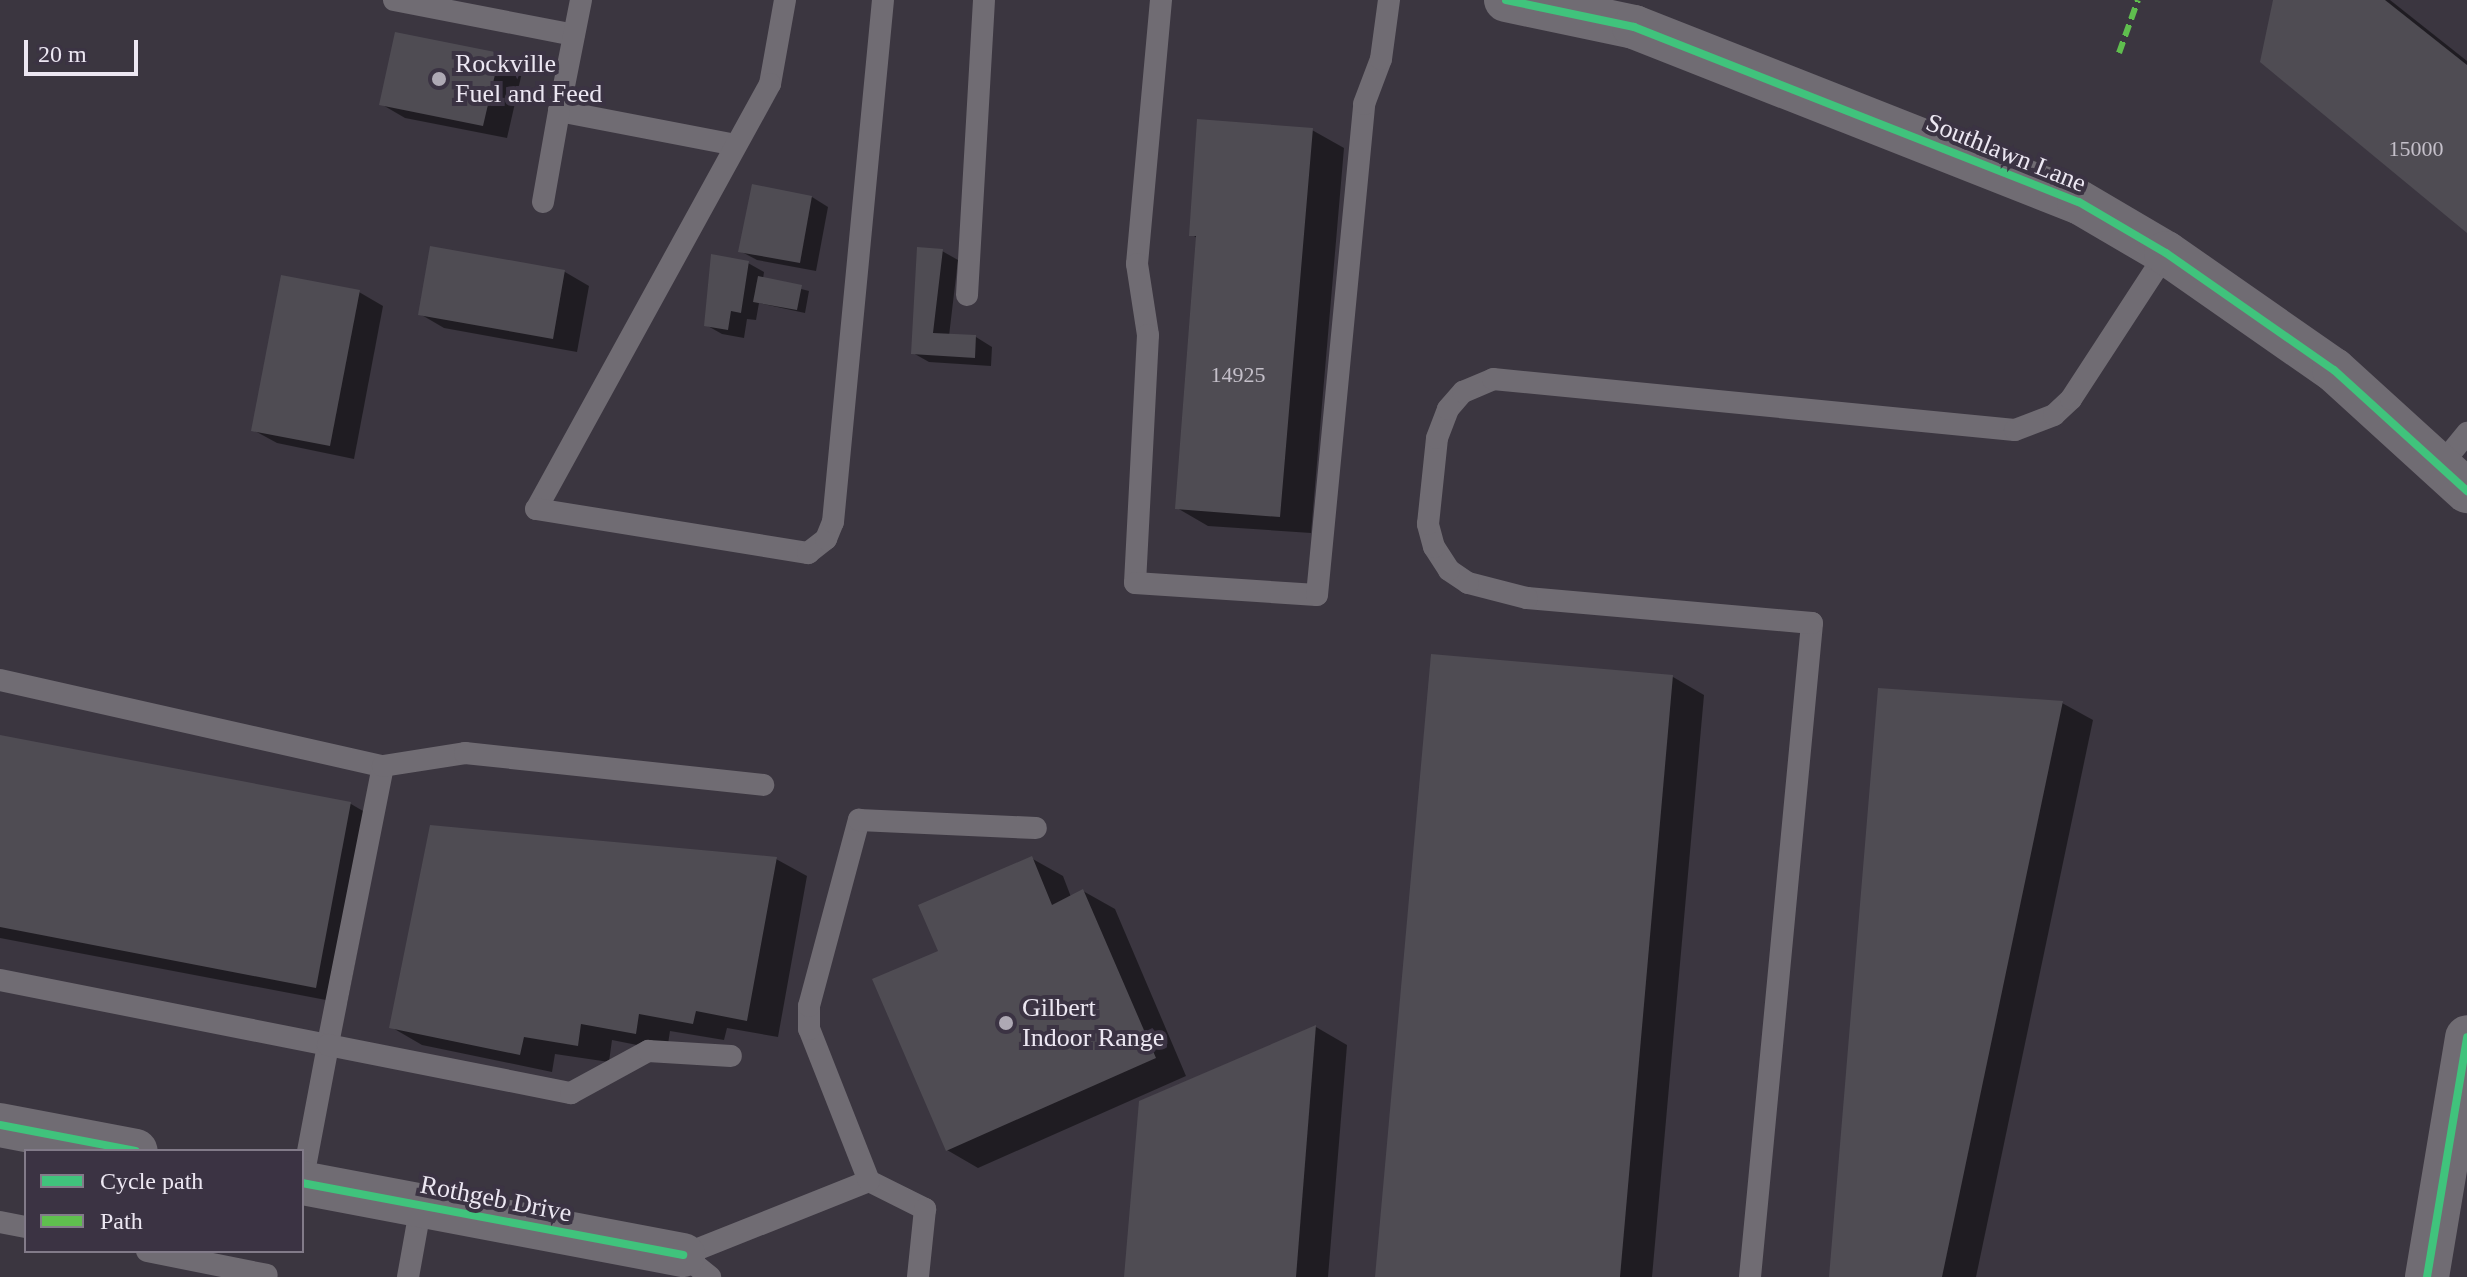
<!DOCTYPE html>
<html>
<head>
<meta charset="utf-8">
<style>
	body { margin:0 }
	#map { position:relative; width:2467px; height:1277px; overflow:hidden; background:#3b3640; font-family:Georgia,serif }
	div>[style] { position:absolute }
	.shadow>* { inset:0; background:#0007 }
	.building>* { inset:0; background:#4f4c53 }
	.service>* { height:22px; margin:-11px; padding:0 11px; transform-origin:11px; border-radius:11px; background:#706c73 }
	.minor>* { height:44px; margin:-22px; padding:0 22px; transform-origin:22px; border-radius:22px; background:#706c73 }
	.tertiary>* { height:44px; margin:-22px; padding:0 22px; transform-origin:22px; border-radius:22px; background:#706c73 }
	.quiet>* { height:6px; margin-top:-3px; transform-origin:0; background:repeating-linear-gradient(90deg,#5fbe4e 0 12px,transparent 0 18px) }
	.cycleway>* { height:8px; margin:-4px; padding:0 4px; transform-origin:4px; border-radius:4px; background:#40c37c }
	.dots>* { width:22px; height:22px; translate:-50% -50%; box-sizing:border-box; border:4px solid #3b3343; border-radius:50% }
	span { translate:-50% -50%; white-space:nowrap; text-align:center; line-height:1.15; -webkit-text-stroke:8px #3b3343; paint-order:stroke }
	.number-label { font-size:22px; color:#c5c0ca }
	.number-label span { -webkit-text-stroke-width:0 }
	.poi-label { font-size:26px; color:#ece7f2 }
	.left { translate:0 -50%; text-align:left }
	.street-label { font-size:26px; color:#ece7f2 }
	.legend { position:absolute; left:24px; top:1149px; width:280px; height:104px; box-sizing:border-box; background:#3b3343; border:2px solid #827b89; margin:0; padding:10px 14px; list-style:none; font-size:24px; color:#ece7f2 }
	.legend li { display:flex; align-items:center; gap:16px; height:40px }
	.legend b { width:40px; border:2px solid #827b89 }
	.scale { position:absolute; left:24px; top:40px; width:114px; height:36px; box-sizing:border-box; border:4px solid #ece7f2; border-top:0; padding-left:10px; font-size:24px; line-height:28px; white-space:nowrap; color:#ece7f2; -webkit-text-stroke:6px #3b3343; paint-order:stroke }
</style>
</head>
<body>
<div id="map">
	<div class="shadow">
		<i style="clip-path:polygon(2275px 0,2390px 0,2467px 61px,2467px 230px)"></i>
		<i style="clip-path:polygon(499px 54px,523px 68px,507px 138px,405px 118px,381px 104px)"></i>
		<i style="clip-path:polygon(1312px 130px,1344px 148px,1311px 533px,1208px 526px,1177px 508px,1197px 238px,1191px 234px)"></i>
		<i style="clip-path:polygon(812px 197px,828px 207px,816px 271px,757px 260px,740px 251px)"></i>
		<i style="clip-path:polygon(432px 248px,565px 272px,589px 286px,577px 352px,444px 328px,420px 314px)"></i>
		<i style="clip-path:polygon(942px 251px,958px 260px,949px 336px,976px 337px,992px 347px,991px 366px,929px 362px,913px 353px)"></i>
		<i style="clip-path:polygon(748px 263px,764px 272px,763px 279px,809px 291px,805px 313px,759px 303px,756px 320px,747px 319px,744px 338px,722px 334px,706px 325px)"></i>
		<i style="clip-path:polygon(359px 292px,383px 306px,354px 459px,277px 443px,253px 430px)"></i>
		<i style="clip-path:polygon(1433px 656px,1673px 677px,1704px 695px,1652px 1277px,1377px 1277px)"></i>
		<i style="clip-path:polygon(2062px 703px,2093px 720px,1976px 1277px,1831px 1277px)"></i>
		<i style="clip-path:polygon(0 737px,351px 804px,382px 822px,347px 1004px,0 938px)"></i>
		<i style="clip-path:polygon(1031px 858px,1063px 876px,1071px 897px,1083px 891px,1115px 909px,1186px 1076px,978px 1168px,947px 1150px,940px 952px)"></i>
		<i style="clip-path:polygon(776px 859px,807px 876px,778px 1037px,727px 1028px,724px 1040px,670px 1031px,667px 1051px,612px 1040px,609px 1062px,555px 1054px,552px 1072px,422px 1045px,391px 1027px)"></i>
		<i style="clip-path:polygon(1316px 1027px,1347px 1045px,1328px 1277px,1126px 1277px,1141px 1102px)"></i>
	</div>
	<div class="building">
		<i style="clip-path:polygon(2273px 0,2385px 0,2467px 65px,2467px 233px,2260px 62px)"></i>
		<i style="clip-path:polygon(395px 32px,500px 53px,483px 126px,379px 105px)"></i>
		<i style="clip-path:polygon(1197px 119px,1313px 128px,1280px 517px,1175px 509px,1196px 236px,1189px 236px)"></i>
		<i style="clip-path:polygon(752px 184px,812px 196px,800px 263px,738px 252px)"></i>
		<i style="clip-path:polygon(430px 246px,565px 270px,553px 339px,418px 315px)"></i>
		<i style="clip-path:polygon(917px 247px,943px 249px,933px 333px,976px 335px,975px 358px,911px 354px)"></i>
		<i style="clip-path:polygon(711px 254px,749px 261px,741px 313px,731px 311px,728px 330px,704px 326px)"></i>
		<i style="clip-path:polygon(281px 275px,360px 290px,330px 446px,251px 431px)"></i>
		<i style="clip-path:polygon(758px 276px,802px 285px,797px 310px,753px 302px)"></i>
		<i style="clip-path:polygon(1431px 654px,1673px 675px,1620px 1277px,1375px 1277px)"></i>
		<i style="clip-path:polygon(1878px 688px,2063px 701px,1942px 1277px,1829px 1277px)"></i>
		<i style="clip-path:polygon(0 735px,351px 802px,316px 988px,0 927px)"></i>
		<i style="clip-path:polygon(430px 825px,777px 857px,747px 1021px,696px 1011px,693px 1024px,639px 1014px,636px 1034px,581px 1024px,578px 1046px,524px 1037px,520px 1055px,389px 1028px)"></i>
		<i style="clip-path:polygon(1032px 856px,1052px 905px,1083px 889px,1156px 1058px,946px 1151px,872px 979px,938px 951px,918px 905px)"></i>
		<i style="clip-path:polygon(1316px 1025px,1296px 1277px,1124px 1277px,1139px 1101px)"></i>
	</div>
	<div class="service">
		<i style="left:394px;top:0;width:183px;rotate:11deg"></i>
		<i style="left:581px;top:0;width:113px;rotate:101.2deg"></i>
		<i style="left:559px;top:111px;width:180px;rotate:10.9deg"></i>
		<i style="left:785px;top:0;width:85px;rotate:100.1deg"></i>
		<i style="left:770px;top:84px;width:485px;rotate:118.8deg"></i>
		<i style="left:536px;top:509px;width:276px;rotate:9.2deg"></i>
		<i style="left:808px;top:553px;width:23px;rotate:-38deg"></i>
		<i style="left:826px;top:539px;width:18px;rotate:-68deg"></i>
		<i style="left:833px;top:522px;width:524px;rotate:-84.53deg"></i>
		<i style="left:1161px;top:0;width:265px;rotate:95.2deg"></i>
		<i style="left:1137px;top:264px;width:72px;rotate:81.2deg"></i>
		<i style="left:1148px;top:335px;width:248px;rotate:93deg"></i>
		<i style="left:1135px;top:583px;width:182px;rotate:3.8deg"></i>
		<i style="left:1317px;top:595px;width:493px;rotate:-84.5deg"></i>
		<i style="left:1364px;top:104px;width:48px;rotate:-69.3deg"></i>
		<i style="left:1381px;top:59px;width:60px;rotate:-82.3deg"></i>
		<i style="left:543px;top:202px;width:92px;rotate:-80deg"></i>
		<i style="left:967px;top:295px;width:295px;rotate:-86.7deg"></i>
		<i style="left:2440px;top:466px;width:43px;rotate:-50.7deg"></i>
		<i style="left:0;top:680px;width:393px;rotate:12.7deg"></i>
		<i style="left:383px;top:766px;width:284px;rotate:101.2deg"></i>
		<i style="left:328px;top:1045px;width:334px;rotate:-168.8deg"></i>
		<i style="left:383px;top:766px;width:83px;rotate:-9deg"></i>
		<i style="left:465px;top:753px;width:300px;rotate:6.1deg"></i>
		<i style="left:869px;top:1181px;width:63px;rotate:26.6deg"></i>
		<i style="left:925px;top:1209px;width:68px;rotate:95.9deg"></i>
		<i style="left:302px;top:1183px;width:140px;rotate:-79.3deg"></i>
		<i style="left:328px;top:1045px;width:248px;rotate:11.2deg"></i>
		<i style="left:571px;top:1093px;width:88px;rotate:-28.6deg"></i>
		<i style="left:648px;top:1051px;width:83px;rotate:3.4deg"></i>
		<i style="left:0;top:1222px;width:26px;rotate:11deg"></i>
		<i style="left:147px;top:1251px;width:122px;rotate:11.3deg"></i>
		<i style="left:683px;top:1255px;width:200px;rotate:-21.7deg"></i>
		<i style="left:869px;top:1181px;width:163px;rotate:-111.5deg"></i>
		<i style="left:809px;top:1029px;width:23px;rotate:-90deg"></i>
		<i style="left:809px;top:1006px;width:193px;rotate:-75deg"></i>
		<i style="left:859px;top:820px;width:177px;rotate:2.6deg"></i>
		<i style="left:683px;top:1255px;width:35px;rotate:39deg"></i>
		<i style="left:408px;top:1277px;width:73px;rotate:-79.8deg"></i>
		<i style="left:1750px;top:1277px;width:657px;rotate:-84.58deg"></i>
		<i style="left:1812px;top:623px;width:286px;rotate:-175deg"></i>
		<i style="left:1527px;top:598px;width:61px;rotate:-165.7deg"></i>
		<i style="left:1468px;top:583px;width:23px;rotate:-146deg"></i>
		<i style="left:1449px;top:570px;width:27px;rotate:-123deg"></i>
		<i style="left:1434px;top:547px;width:24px;rotate:-105deg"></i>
		<i style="left:1428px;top:524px;width:86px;rotate:-84deg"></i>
		<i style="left:1437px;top:438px;width:31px;rotate:-69deg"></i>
		<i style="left:1448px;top:409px;width:23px;rotate:-49deg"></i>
		<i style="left:1463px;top:392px;width:33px;rotate:-23deg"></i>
		<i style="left:1493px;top:379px;width:524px;rotate:5.58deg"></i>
		<i style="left:2015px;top:430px;width:42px;rotate:-21deg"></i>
		<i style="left:2054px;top:415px;width:23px;rotate:-43deg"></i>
		<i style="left:2071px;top:399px;width:174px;rotate:-56.9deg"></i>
	</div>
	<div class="minor">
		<i style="left:0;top:1125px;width:138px;rotate:10.8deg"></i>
		<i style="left:302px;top:1183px;width:388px;rotate:10.7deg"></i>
		<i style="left:2427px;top:1277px;width:243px;rotate:-80.5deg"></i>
	</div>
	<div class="tertiary">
		<i style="left:1506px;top:0;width:131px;rotate:11.9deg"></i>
		<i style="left:1634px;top:27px;width:478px;rotate:21.5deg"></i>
		<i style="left:2079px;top:202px;width:101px;rotate:30.4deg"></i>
		<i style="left:2166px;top:253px;width:205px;rotate:34.9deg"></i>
		<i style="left:2334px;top:370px;width:180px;rotate:42.3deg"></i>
	</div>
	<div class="quiet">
		<i style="left:2119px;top:53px;width:56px;rotate:-70.3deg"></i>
	</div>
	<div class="cycleway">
		<i style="left:1506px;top:0;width:131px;rotate:11.9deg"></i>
		<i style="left:1634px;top:27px;width:478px;rotate:21.5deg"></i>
		<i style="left:2079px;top:202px;width:101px;rotate:30.4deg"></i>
		<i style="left:2166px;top:253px;width:205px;rotate:34.9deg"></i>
		<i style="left:2334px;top:370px;width:180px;rotate:42.3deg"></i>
		<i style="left:0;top:1125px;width:138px;rotate:10.8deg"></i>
		<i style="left:302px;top:1183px;width:388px;rotate:10.7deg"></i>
		<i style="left:2427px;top:1277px;width:243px;rotate:-80.5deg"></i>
	</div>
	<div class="dots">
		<i style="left:439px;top:79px;background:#aea9b4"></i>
		<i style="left:1006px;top:1023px;background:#aea9b4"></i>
	</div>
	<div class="number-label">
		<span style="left:2416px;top:149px">15000</span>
		<span style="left:1238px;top:375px">14925</span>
	</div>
	<div class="poi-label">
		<span class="left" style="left:455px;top:79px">Rockville<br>Fuel and Feed</span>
		<span class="left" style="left:1022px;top:1023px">Gilbert<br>Indoor Range</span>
	</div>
	<div class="street-label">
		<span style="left:2006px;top:153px;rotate:22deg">Southlawn Lane</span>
		<span style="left:496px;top:1199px;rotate:11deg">Rothgeb Drive</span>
	</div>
	<ul class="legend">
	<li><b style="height:10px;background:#40c37c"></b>Cycle path</li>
	<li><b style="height:10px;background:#5fbe4e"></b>Path</li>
	</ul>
	<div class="scale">20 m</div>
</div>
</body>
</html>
